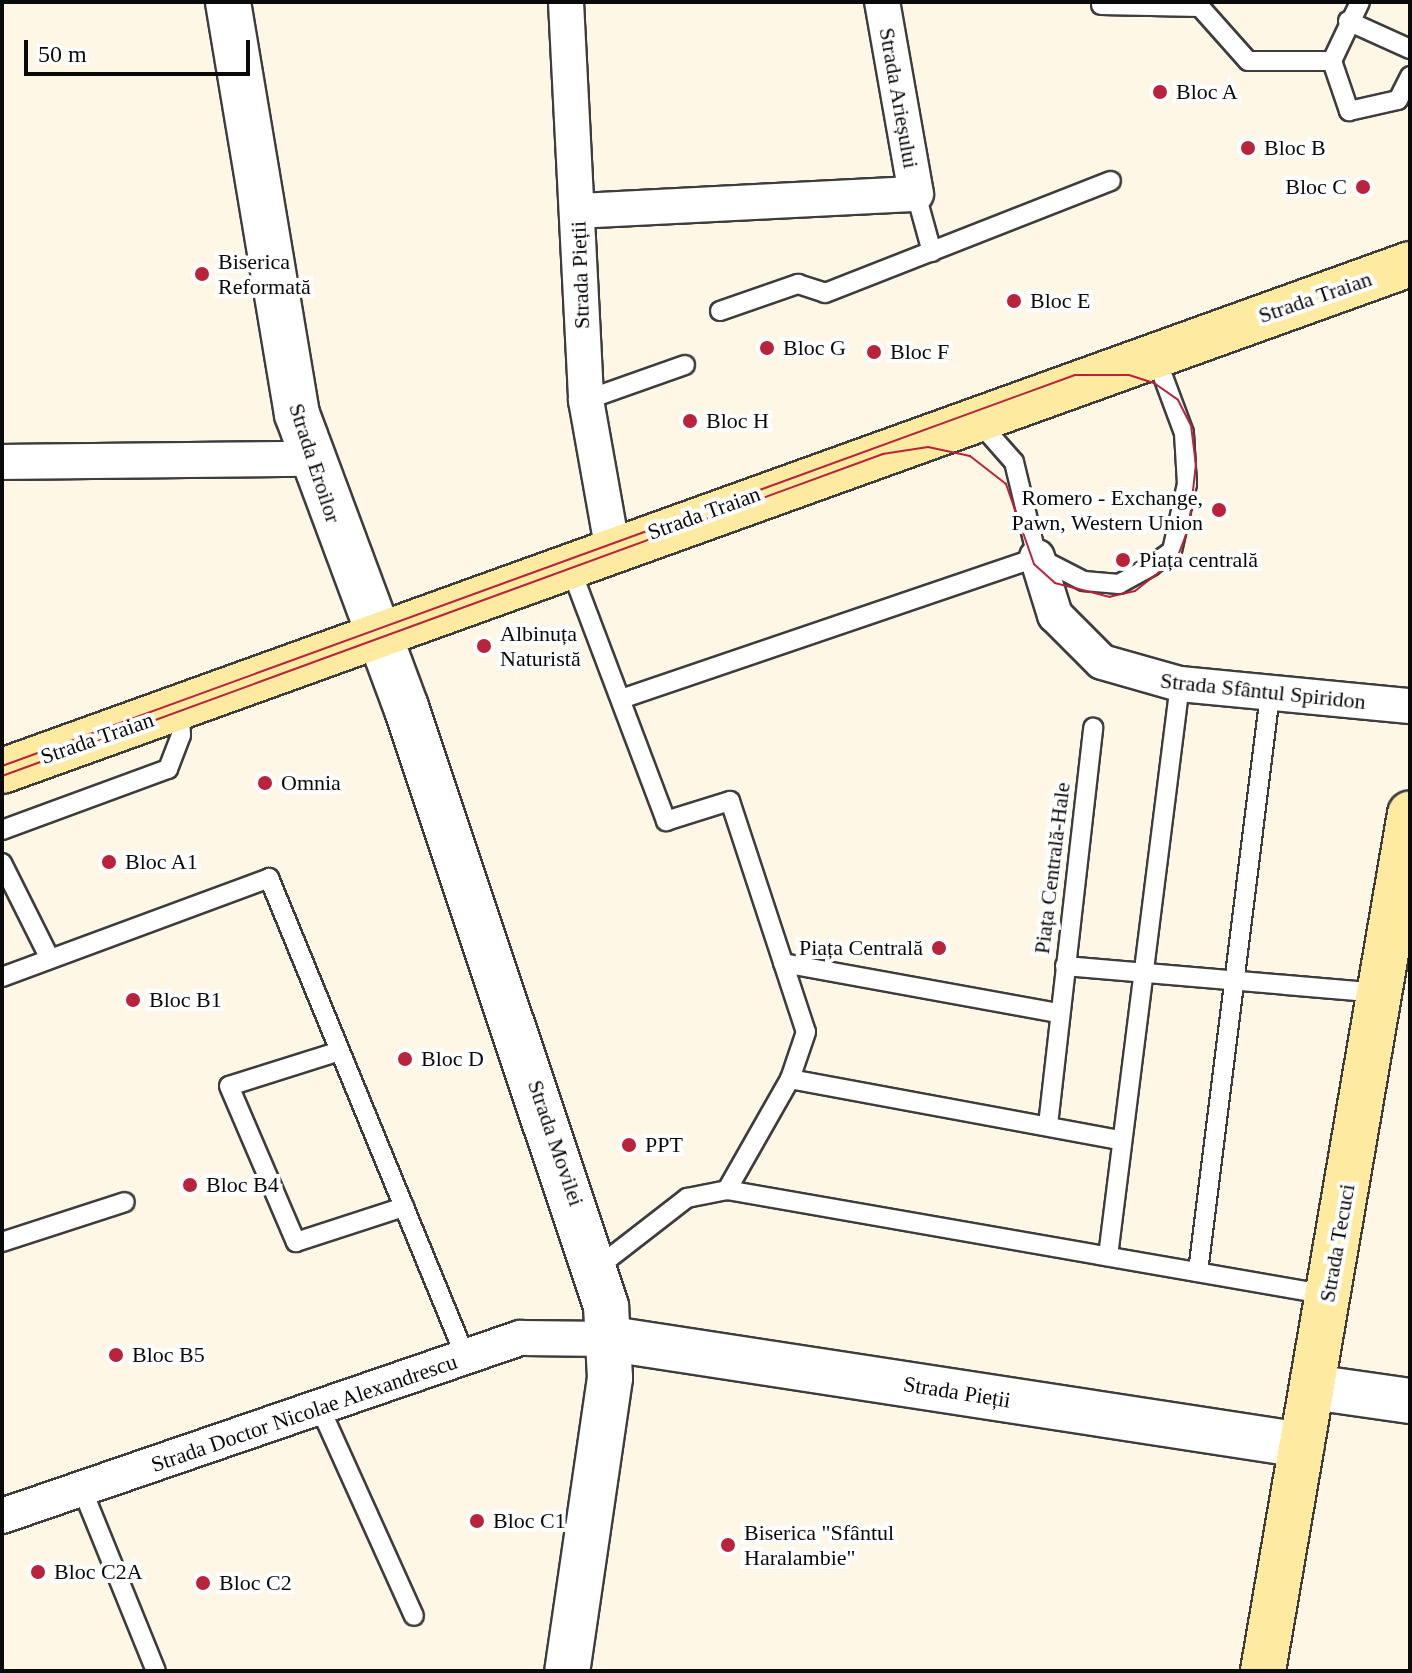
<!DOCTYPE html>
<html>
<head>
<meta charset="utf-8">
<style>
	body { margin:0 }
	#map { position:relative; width:1412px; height:1673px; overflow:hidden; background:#fff7e6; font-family:Georgia,serif }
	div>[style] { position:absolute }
	.roads { filter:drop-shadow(2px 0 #3d3d3d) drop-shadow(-2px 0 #3d3d3d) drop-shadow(0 2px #3d3d3d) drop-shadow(0 -2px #3d3d3d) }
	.service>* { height:18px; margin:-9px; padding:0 9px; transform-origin:9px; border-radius:9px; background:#fff }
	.minor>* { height:34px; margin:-17px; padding:0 17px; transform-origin:17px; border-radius:17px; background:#fff }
	.tertiary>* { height:44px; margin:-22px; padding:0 22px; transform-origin:22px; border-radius:22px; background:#fff }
	.secondary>* { height:44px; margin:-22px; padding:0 22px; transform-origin:22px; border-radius:22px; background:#ffeaa1 }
	.tram>* { height:2px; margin:-1px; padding:0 1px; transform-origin:1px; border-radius:1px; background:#b9233b }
	.dots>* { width:22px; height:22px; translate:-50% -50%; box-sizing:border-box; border:4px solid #fff; border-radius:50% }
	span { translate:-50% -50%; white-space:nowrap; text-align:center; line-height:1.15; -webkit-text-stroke:8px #fff; paint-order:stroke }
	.poi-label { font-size:22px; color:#0a0a0a }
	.left { translate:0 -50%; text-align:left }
	.right { translate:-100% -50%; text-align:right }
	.street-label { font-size:22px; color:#0a0a0a }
	.frame { position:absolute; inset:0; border:4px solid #0a0a0a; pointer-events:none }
	.scale { position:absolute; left:24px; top:40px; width:226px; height:36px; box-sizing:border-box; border:4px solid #0a0a0a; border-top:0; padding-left:10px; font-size:24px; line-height:28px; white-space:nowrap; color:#0a0a0a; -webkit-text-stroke:6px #fff; paint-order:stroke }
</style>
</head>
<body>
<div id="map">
	<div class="roads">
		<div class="service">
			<i style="left:1360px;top:2px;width:65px;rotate:115.4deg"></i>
			<i style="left:1332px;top:61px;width:53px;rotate:71.2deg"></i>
			<i style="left:1349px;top:111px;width:50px;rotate:-12.7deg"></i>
			<i style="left:1398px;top:100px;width:27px;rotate:-63deg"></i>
			<i style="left:1101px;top:5px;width:99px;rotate:1.2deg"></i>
			<i style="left:1200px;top:7px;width:72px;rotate:48.4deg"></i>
			<i style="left:1248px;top:61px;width:84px"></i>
			<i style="left:1348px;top:21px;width:68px;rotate:24.3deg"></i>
			<i style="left:916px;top:194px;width:60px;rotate:74.6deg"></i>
			<i style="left:720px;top:311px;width:83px;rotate:-19.1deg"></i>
			<i style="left:798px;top:284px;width:28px;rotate:18deg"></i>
			<i style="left:825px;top:293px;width:307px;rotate:-21.4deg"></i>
			<i style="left:586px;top:400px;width:105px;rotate:-19.5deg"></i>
			<i style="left:976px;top:419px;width:57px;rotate:48.5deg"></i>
			<i style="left:1014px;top:462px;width:98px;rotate:76.4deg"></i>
			<i style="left:569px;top:564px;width:275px;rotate:69.3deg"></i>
			<i style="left:666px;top:821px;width:67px;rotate:-17.4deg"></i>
			<i style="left:730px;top:801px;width:243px;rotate:71.8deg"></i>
			<i style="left:806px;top:1032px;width:50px;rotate:108.8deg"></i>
			<i style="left:790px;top:1079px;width:128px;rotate:119.6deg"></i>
			<i style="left:621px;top:699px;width:440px;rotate:-18.8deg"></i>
			<i style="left:1037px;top:557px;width:53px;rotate:27.1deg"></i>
			<i style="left:1084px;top:581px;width:35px;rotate:5deg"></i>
			<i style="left:1119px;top:584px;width:37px;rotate:-29deg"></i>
			<i style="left:1151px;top:566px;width:26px;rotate:-36deg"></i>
			<i style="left:1172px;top:551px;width:69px;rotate:-77.4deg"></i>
			<i style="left:1187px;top:484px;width:51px;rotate:-93.4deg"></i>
			<i style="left:1184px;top:433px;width:83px;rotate:-110.4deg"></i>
			<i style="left:2px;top:830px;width:177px;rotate:-20.2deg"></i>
			<i style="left:168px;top:769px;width:36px;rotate:-69deg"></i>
			<i style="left:181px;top:735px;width:26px;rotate:-94deg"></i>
			<i style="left:2px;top:863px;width:107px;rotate:63.4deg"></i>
			<i style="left:783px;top:963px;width:280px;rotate:10.3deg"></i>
			<i style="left:1065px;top:966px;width:316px;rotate:4.9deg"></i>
			<i style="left:2px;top:977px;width:285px;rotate:-20.3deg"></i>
			<i style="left:269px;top:878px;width:519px;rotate:67.69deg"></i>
			<i style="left:340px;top:1051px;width:116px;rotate:162.5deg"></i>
			<i style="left:229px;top:1086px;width:170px;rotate:66.8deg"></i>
			<i style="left:296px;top:1242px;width:114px;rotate:-18deg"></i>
			<i style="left:790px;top:1079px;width:336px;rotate:10.5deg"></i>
			<i style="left:1048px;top:1125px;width:400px;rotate:-83.5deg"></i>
			<i style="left:2px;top:1242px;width:129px;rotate:-18deg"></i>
			<i style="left:1108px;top:1256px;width:577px;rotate:-82.83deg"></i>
			<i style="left:598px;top:1267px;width:113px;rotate:-37.8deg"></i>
			<i style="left:687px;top:1198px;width:41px;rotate:-11.3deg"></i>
			<i style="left:727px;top:1190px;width:610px;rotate:9.91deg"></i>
			<i style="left:1198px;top:1272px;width:581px;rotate:-82.89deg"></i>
			<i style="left:320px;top:1408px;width:228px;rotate:65.7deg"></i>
			<i style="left:82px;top:1489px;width:196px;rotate:67.9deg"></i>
		</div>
		<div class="minor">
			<i style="left:566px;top:2px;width:399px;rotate:87.1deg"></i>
			<i style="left:586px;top:400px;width:148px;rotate:79.9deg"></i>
			<i style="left:577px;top:211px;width:339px;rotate:-2.9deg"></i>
			<i style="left:916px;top:194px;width:195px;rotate:-100deg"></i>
			<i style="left:2px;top:462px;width:312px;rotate:-0.6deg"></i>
			<i style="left:1037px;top:557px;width:61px;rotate:72.8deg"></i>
			<i style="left:1055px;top:615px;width:66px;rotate:45deg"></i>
			<i style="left:1102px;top:662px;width:81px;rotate:15.8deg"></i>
			<i style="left:1180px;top:684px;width:231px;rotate:5.5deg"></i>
			<i style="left:2px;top:1516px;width:548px;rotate:-18.96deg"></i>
			<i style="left:520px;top:1338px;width:91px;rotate:0.6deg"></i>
		</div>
		<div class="tertiary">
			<i style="left:228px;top:2px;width:418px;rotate:80.5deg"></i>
			<i style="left:297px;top:414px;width:313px;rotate:69.6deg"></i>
			<i style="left:406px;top:707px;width:632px;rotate:71.54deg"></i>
			<i style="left:606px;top:1306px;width:72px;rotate:86.8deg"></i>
			<i style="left:610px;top:1378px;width:296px;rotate:98.3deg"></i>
			<i style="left:611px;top:1339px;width:699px;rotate:8.72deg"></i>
			<i style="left:1312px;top:1387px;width:99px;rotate:8.1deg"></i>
		</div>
		<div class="secondary">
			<i style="left:2px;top:771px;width:1497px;rotate:-19.8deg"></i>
			<i style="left:1263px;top:1671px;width:870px;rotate:-80.27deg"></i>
		</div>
	</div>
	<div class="tram">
		<i style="left:2px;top:766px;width:1142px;rotate:-20.02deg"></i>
		<i style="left:1075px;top:375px;width:54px"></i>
		<i style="left:1129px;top:375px;width:26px;rotate:18deg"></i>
		<i style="left:1154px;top:383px;width:29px;rotate:35deg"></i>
		<i style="left:1178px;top:400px;width:28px;rotate:63deg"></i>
		<i style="left:1191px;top:425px;width:38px;rotate:83deg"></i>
		<i style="left:1196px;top:463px;width:64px;rotate:96.2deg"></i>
		<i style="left:1189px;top:527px;width:33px;rotate:111deg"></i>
		<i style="left:1177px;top:558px;width:53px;rotate:141.8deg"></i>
		<i style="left:1135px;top:591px;width:26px;rotate:167deg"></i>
		<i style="left:1110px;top:597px;width:57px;rotate:-165.7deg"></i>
		<i style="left:1055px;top:583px;width:28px;rotate:-138deg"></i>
		<i style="left:1034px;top:564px;width:85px;rotate:-109.3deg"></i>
		<i style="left:1006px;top:484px;width:46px;rotate:-142.1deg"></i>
		<i style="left:970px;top:456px;width:43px;rotate:-167.9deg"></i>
		<i style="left:928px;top:447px;width:46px;rotate:171.2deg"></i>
		<i style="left:883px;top:454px;width:938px;rotate:159.92deg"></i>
	</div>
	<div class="dots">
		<i style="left:1160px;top:92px;background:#b9233b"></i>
		<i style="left:1248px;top:148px;background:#b9233b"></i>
		<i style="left:1363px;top:187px;background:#b9233b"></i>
		<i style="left:202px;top:274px;background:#b9233b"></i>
		<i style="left:1014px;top:301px;background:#b9233b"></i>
		<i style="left:767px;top:348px;background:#b9233b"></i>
		<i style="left:874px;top:352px;background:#b9233b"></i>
		<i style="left:690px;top:421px;background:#b9233b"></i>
		<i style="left:1219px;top:510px;background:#b9233b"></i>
		<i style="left:1123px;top:560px;background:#b9233b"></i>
		<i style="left:484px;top:646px;background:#b9233b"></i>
		<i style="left:265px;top:783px;background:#b9233b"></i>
		<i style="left:109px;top:862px;background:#b9233b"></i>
		<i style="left:939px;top:948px;background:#b9233b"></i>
		<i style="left:133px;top:1000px;background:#b9233b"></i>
		<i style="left:405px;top:1059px;background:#b9233b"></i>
		<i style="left:629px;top:1145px;background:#b9233b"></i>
		<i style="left:190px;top:1185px;background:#b9233b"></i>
		<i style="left:116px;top:1355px;background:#b9233b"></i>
		<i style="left:477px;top:1521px;background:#b9233b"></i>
		<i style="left:728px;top:1545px;background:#b9233b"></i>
		<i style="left:38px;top:1572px;background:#b9233b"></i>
		<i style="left:203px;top:1583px;background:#b9233b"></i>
	</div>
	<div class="poi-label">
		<span class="left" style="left:1176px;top:92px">Bloc A</span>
		<span class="left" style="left:1264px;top:148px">Bloc B</span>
		<span class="right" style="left:1347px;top:187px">Bloc C</span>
		<span class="left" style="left:218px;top:274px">Biserica<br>Reformată</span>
		<span class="left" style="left:1030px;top:301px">Bloc E</span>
		<span class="left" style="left:783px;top:348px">Bloc G</span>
		<span class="left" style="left:890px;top:352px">Bloc F</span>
		<span class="left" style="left:706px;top:421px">Bloc H</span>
		<span class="right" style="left:1203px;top:510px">Romero - Exchange,<br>Pawn, Western Union</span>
		<span class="left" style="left:1139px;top:560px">Piața centrală</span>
		<span class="left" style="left:500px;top:646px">Albinuța<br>Naturistă</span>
		<span class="left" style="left:281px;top:783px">Omnia</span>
		<span class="left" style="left:125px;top:862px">Bloc A1</span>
		<span class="right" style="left:923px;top:948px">Piața Centrală</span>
		<span class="left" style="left:149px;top:1000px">Bloc B1</span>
		<span class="left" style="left:421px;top:1059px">Bloc D</span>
		<span class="left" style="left:645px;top:1145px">PPT</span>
		<span class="left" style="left:206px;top:1185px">Bloc B4</span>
		<span class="left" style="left:132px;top:1355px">Bloc B5</span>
		<span class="left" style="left:493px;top:1521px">Bloc C1</span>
		<span class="left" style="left:744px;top:1545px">Biserica "Sfântul<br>Haralambie"</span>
		<span class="left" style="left:54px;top:1572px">Bloc C2A</span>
		<span class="left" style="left:219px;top:1583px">Bloc C2</span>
	</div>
	<div class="street-label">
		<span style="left:899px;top:98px;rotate:80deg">Strada Arieșului</span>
		<span style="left:580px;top:275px;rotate:-92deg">Strada Pieții</span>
		<span style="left:1315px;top:297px;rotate:-19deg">Strada Traian</span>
		<span style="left:315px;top:463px;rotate:72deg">Strada Eroilor</span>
		<span style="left:704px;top:513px;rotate:-20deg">Strada Traian</span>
		<span style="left:1263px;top:691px;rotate:6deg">Strada Sfântul Spiridon</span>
		<span style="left:97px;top:738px;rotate:-19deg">Strada Traian</span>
		<span style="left:1052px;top:868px;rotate:-83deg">Piața Centrală-Hale</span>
		<span style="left:556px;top:1143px;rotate:71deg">Strada Movilei</span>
		<span style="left:1337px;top:1243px;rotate:-80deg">Strada Tecuci</span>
		<span style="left:957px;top:1392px;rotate:9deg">Strada Pieții</span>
		<span style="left:304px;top:1413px;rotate:-19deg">Strada Doctor Nicolae Alexandrescu</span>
	</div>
	<div class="frame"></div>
	<div class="scale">50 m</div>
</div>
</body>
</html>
